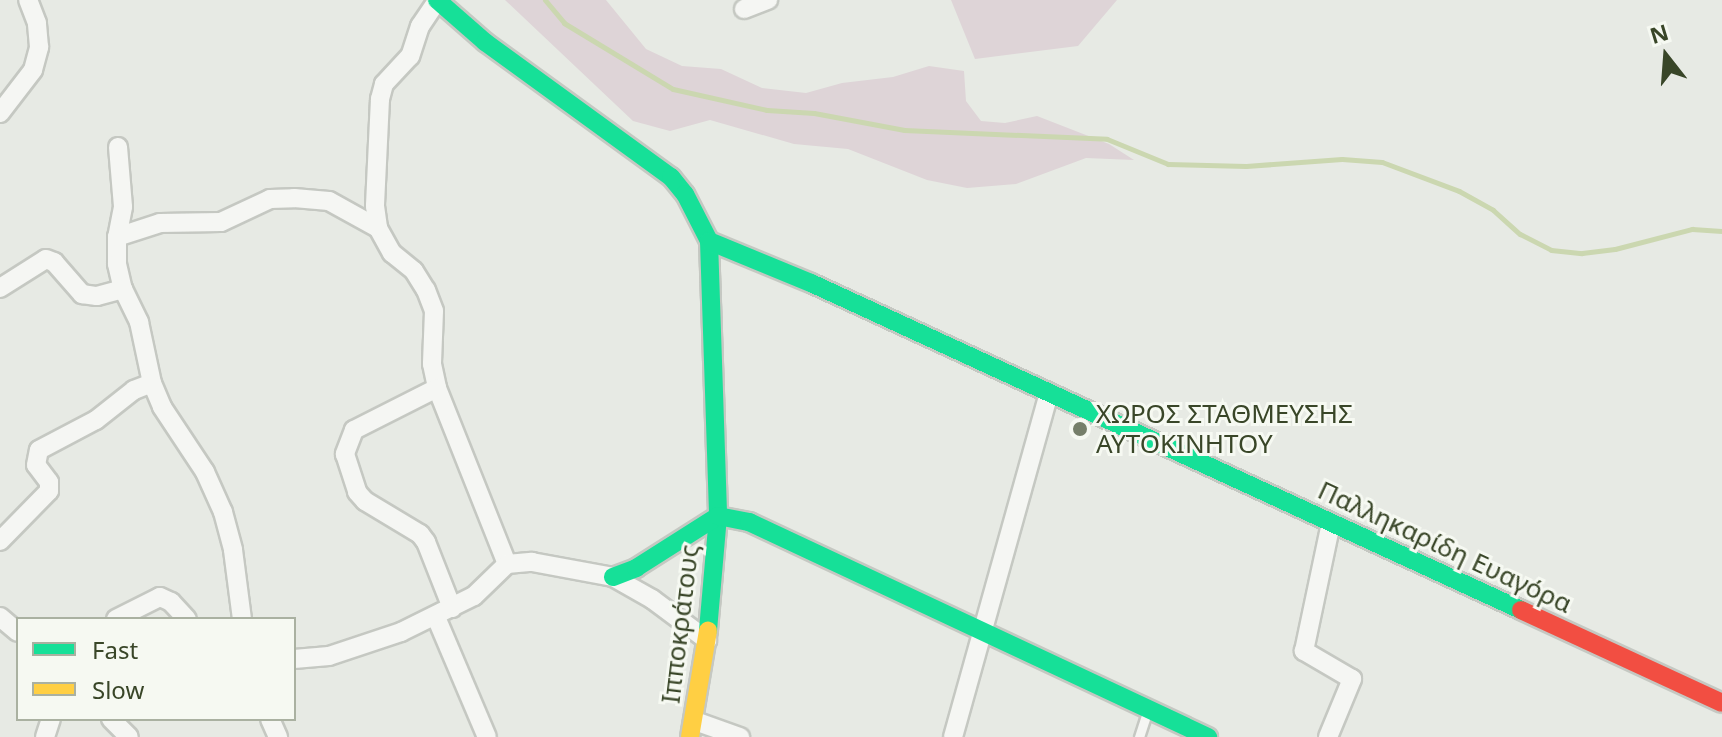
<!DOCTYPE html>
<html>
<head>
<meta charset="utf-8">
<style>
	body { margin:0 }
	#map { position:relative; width:1722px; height:737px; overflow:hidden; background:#e7eae4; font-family:"Noto Sans",sans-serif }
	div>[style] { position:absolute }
	.green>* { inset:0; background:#ded4d7 }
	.stream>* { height:5px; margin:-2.5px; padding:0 2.5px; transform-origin:2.5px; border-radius:2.5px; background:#cbd7b0 }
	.roads { filter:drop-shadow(2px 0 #c5c8c2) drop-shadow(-2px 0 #c5c8c2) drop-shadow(0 2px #c5c8c2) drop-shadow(0 -2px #c5c8c2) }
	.lane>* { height:9px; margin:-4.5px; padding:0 4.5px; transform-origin:4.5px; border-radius:4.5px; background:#f5f6f3 }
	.street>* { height:18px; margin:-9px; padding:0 9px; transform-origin:9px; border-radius:9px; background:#f5f6f3 }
	.fast>* { height:18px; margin:-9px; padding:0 9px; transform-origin:9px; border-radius:9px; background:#16e098 }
	.slow>* { height:18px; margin:-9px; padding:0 9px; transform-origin:9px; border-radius:9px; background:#ffcf43 }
	.jam>* { height:18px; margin:-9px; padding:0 9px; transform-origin:9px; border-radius:9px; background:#f24e42 }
	.dots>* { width:22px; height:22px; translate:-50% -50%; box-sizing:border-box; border:4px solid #f6f9f2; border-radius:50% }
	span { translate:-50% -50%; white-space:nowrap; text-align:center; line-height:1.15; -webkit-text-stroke:6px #f6f9f2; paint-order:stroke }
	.poi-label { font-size:26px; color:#394628 }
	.left { translate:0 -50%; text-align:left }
	.street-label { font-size:26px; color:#394628 }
	.legend { position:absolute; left:16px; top:617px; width:280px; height:104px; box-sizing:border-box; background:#f6f9f2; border:2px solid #aab1a1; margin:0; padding:10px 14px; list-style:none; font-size:24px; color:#394628 }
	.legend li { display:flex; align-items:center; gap:16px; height:40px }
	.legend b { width:40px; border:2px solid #aab1a1 }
	.north { position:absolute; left:1626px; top:16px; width:80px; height:80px; -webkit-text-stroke:6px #f6f9f2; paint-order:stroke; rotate:343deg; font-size:22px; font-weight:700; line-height:32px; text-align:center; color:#394628 }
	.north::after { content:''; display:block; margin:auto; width:28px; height:36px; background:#394628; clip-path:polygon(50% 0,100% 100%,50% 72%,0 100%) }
</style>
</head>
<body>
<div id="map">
	<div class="green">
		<i style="clip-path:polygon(505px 0,606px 0,646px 49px,682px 66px,721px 69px,762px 88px,806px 93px,842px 83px,893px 77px,929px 66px,964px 71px,966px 101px,981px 121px,1005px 123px,1037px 116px,1109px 144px,1134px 160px,1086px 158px,1016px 184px,967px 188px,927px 180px,848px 149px,794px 144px,710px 120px,670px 131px,633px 121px)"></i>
		<i style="clip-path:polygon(951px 0,1117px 0,1078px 46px,975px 59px)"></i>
	</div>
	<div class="stream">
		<i style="left:545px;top:0;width:30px;rotate:50deg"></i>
		<i style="left:564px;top:23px;width:127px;rotate:31.2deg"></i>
		<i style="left:673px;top:89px;width:96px;rotate:12.6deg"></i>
		<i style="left:767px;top:110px;width:47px;rotate:3.7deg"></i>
		<i style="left:814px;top:113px;width:92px;rotate:10.7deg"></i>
		<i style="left:904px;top:130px;width:203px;rotate:2.5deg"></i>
		<i style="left:1107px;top:139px;width:66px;rotate:22.3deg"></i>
		<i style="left:1168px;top:164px;width:78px;rotate:1.5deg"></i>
		<i style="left:1246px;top:166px;width:96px;rotate:-4.2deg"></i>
		<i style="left:1342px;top:159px;width:40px;rotate:4.3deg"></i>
		<i style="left:1382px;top:162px;width:82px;rotate:20.6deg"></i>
		<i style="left:1459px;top:191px;width:39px;rotate:29deg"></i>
		<i style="left:1493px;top:210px;width:36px;rotate:42deg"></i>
		<i style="left:1520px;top:234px;width:35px;rotate:27deg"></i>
		<i style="left:1551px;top:250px;width:31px;rotate:6deg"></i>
		<i style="left:1582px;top:253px;width:33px;rotate:-7deg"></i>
		<i style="left:1615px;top:249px;width:80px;rotate:-14.6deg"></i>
		<i style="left:1692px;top:229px;width:30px;rotate:4deg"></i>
	</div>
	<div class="roads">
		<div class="lane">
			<i style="left:1139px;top:737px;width:26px;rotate:-72deg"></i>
		</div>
		<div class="street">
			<i style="left:437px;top:1px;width:30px;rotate:124deg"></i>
			<i style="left:420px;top:26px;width:32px;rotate:108deg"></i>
			<i style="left:410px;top:56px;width:38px;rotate:133deg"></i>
			<i style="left:384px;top:84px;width:16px;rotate:105deg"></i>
			<i style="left:380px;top:99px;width:107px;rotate:92.7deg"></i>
			<i style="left:375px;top:206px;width:22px;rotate:82deg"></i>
			<i style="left:378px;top:228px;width:29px;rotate:61deg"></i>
			<i style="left:392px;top:253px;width:28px;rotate:39deg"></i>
			<i style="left:414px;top:271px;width:22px;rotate:58deg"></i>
			<i style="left:426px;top:290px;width:22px;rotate:69deg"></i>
			<i style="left:434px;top:311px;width:53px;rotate:92.2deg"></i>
			<i style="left:432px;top:364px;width:25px;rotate:78deg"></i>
			<i style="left:437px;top:388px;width:189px;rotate:68.3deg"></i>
			<i style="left:744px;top:9px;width:26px;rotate:-21deg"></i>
			<i style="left:0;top:113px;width:54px;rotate:-52.5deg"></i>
			<i style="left:33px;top:70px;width:24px;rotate:-75deg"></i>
			<i style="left:39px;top:47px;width:24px;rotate:-95deg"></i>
			<i style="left:37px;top:23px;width:25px;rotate:-111deg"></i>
			<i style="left:118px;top:147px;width:60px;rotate:85.2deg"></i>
			<i style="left:123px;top:207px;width:31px;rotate:101deg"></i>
			<i style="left:117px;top:237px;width:27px;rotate:90deg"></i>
			<i style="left:117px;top:264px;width:26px;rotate:77deg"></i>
			<i style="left:117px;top:237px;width:45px;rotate:-18deg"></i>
			<i style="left:160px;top:223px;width:61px;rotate:-0.9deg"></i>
			<i style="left:221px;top:222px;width:54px;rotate:-25.1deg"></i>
			<i style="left:270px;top:199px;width:24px;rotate:-2deg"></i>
			<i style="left:294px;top:198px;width:35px;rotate:5deg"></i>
			<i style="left:329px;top:201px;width:56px;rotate:28.9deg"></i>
			<i style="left:0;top:288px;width:54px;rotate:-32.2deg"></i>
			<i style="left:46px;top:259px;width:9px;rotate:21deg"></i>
			<i style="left:54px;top:262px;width:43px;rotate:48.8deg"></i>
			<i style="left:82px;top:294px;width:15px;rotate:8deg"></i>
			<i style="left:97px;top:296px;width:27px;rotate:-15deg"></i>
			<i style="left:123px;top:289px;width:37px;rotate:64deg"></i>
			<i style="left:139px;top:322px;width:62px;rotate:78deg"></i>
			<i style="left:152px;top:383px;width:26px;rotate:67deg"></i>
			<i style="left:162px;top:407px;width:78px;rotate:56.5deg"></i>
			<i style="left:205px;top:472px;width:44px;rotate:65.8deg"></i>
			<i style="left:223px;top:512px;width:39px;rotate:75deg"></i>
			<i style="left:233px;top:550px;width:70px;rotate:82.6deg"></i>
			<i style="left:437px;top:388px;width:93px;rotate:153.2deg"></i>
			<i style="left:354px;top:430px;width:26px;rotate:111deg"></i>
			<i style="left:345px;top:454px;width:40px;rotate:72deg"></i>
			<i style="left:357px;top:492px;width:12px;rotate:48deg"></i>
			<i style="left:365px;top:501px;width:64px;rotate:31deg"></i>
			<i style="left:420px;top:534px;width:10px;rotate:53deg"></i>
			<i style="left:426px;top:542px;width:71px;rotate:68.5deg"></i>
			<i style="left:0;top:541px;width:70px;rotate:-45.6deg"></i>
			<i style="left:49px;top:491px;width:9px;rotate:-90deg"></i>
			<i style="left:49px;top:482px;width:21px;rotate:-127deg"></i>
			<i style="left:36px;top:465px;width:15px;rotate:-79deg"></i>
			<i style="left:39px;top:450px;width:64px;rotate:-27.8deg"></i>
			<i style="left:96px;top:420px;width:48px;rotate:-38.3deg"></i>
			<i style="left:134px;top:390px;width:19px;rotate:-21deg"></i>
			<i style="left:0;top:617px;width:23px;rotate:40deg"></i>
			<i style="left:436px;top:617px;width:130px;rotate:67deg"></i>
			<i style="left:116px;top:619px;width:49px;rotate:-26.6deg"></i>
			<i style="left:160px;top:597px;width:12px;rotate:24deg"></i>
			<i style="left:171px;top:602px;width:23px;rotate:47deg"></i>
			<i style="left:294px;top:659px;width:35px;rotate:-5deg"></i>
			<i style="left:329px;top:656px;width:76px;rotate:-18.4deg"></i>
			<i style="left:401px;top:632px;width:81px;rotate:-26.3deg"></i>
			<i style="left:474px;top:596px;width:46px;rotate:-44.1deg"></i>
			<i style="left:507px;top:564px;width:25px;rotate:-5deg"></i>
			<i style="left:532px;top:562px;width:82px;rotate:10.5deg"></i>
			<i style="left:613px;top:577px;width:45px;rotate:29.4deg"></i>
			<i style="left:652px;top:599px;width:69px;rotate:36.7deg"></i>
			<i style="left:111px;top:719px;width:25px;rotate:45deg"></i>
			<i style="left:270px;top:719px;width:20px;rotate:66deg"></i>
			<i style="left:695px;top:721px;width:48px;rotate:19.6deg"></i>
			<i style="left:45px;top:737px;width:19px;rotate:-72deg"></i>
			<i style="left:953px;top:737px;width:356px;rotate:-74.4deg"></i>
			<i style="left:1328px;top:737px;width:63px;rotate:-67.5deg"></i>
			<i style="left:1352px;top:679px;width:56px;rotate:-149.7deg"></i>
			<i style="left:1304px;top:651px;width:131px;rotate:-78.1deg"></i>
		</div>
		<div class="fast">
			<i style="left:437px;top:0;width:64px;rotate:41.2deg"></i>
			<i style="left:485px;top:42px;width:230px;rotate:36deg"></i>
			<i style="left:671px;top:177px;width:22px;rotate:51deg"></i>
			<i style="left:685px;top:194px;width:53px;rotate:62.9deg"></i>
			<i style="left:709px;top:241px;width:275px;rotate:88.1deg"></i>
			<i style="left:718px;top:516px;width:115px;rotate:95deg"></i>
			<i style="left:709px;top:241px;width:110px;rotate:22.4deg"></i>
			<i style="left:811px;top:283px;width:782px;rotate:24.73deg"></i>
			<i style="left:613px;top:577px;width:25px;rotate:-21deg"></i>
			<i style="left:636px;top:568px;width:97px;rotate:-32.4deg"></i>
			<i style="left:718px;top:516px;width:32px;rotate:11deg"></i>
			<i style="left:749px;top:522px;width:507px;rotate:25.1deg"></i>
		</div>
		<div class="slow">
			<i style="left:690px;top:737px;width:108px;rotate:-80.4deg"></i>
		</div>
		<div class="jam">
			<i style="left:1521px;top:610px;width:221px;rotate:24.8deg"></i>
		</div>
	</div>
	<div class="dots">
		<i style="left:1080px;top:429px;background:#767f6a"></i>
	</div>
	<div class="poi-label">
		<span class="left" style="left:1096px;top:429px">ΧΩΡΟΣ ΣΤΑΘΜΕΥΣΗΣ<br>ΑΥΤΟΚΙΝΗΤΟΥ</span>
	</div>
	<div class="street-label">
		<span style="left:1445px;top:547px;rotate:25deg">Παλληκαρίδη Ευαγόρα</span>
		<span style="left:680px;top:624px;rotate:-83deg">Ιπποκράτους</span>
	</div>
	<ul class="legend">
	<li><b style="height:10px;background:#16e098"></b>Fast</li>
	<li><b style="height:10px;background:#ffcf43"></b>Slow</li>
	</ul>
	<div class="north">N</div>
</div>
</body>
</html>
